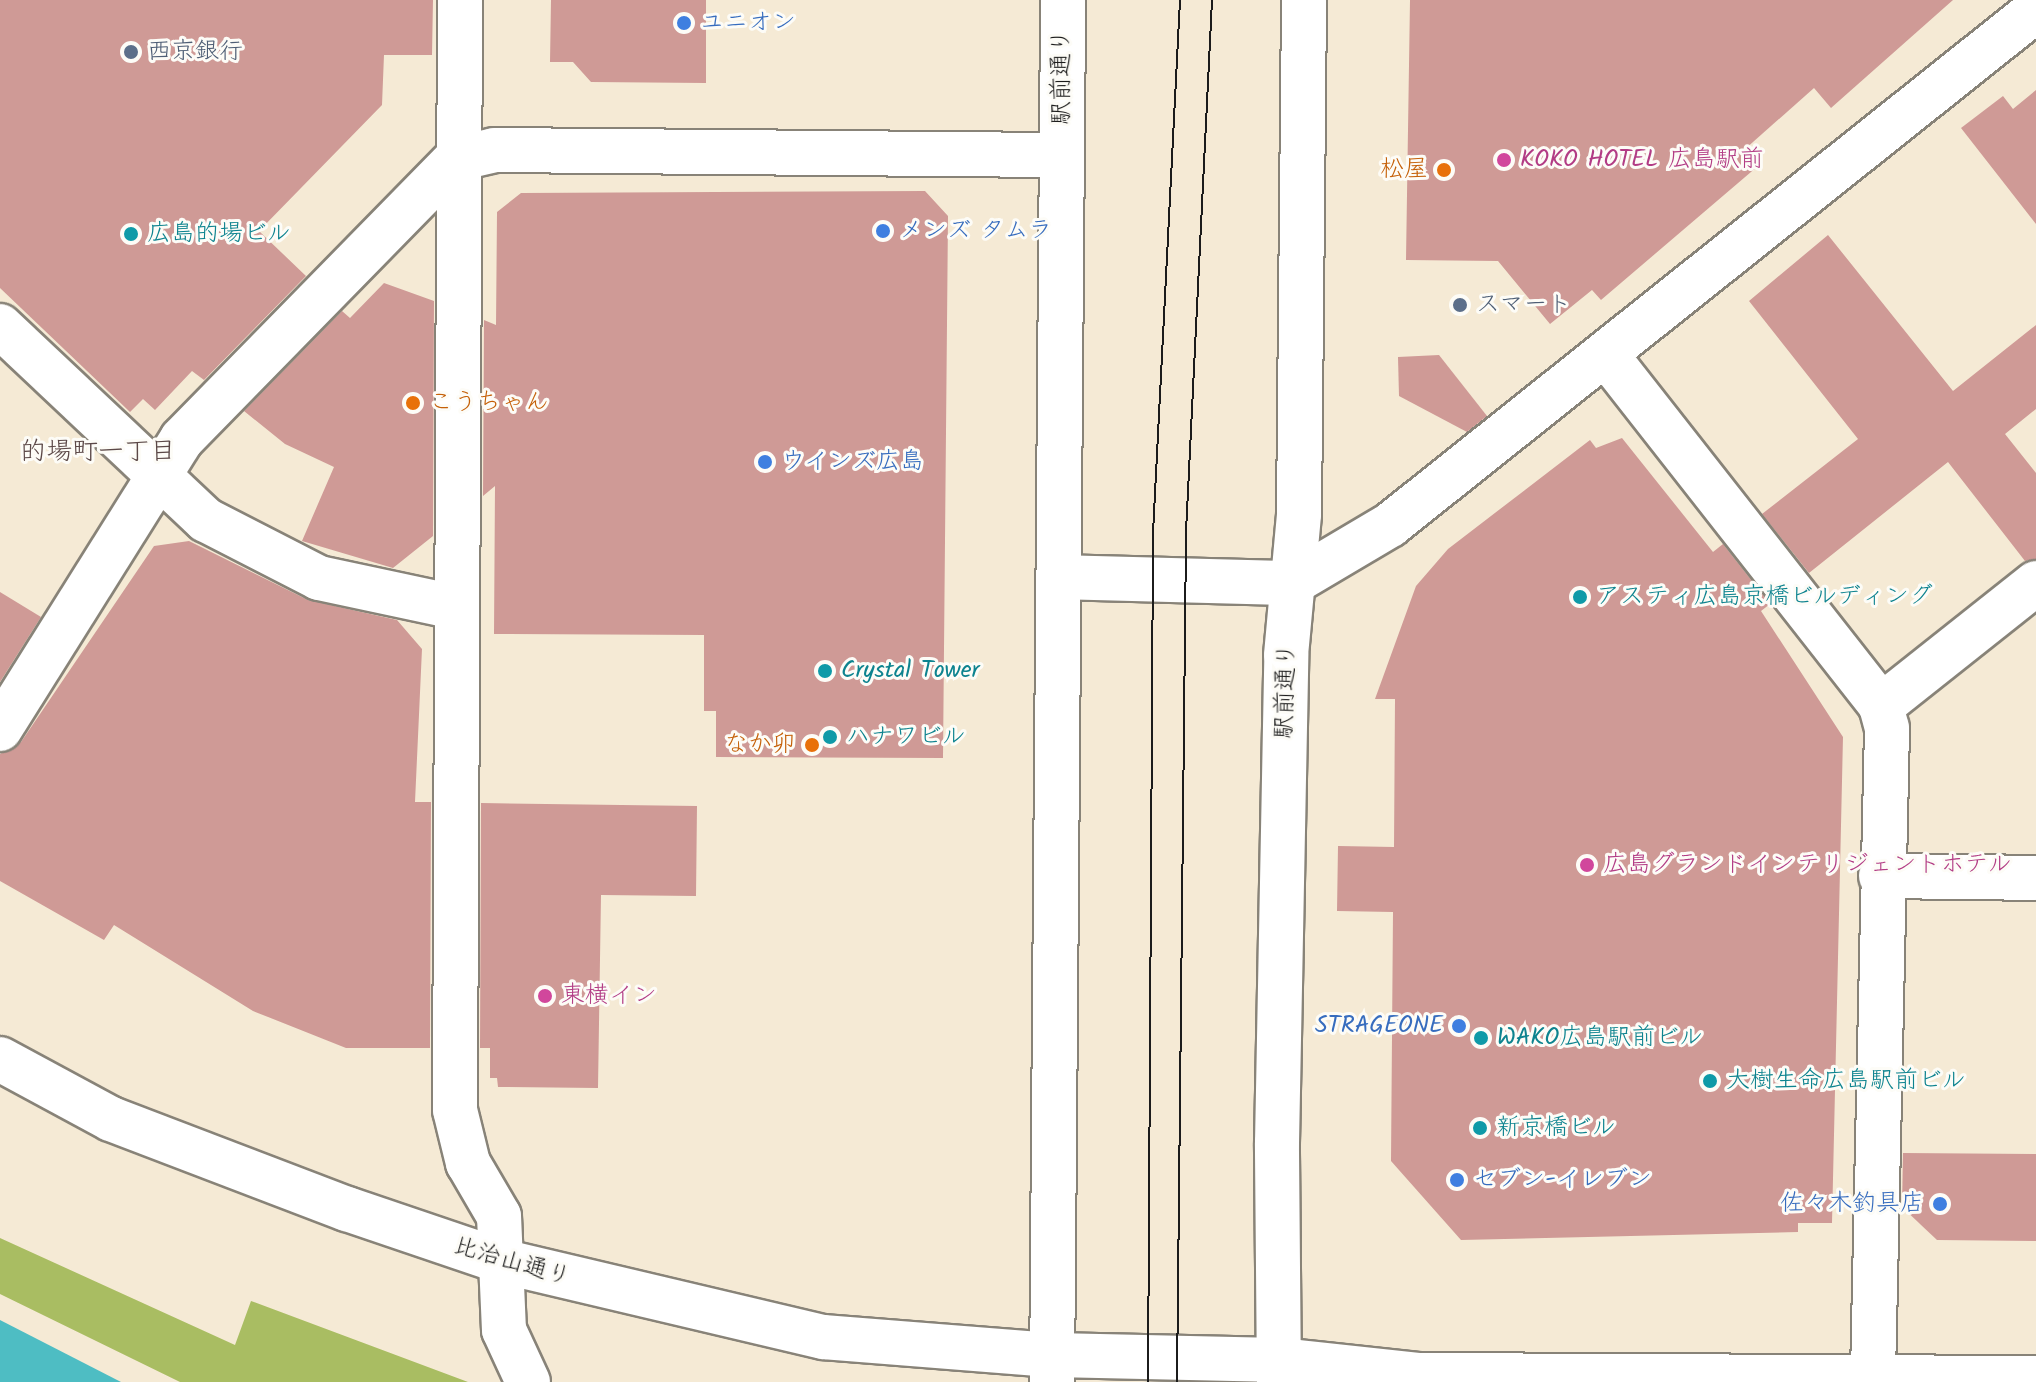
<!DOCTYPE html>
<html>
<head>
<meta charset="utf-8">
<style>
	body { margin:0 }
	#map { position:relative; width:2036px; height:1382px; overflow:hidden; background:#f5ead5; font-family:Kalam,"Klee One",sans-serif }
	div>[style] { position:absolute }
	.green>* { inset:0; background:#a9bd62 }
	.water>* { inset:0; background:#4ebdc3 }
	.building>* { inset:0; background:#cf9a96 }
	.roads { filter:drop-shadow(2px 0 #888378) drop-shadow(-2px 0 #888378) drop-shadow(0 2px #888378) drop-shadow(0 -2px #888378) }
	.minor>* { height:44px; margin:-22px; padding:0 22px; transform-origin:22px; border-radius:22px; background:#fff }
	.tram>* { height:2px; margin:-1px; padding:0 1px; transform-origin:1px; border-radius:1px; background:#1c1c1c }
	.dots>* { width:22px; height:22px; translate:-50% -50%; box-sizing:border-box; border:4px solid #fdfcf7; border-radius:50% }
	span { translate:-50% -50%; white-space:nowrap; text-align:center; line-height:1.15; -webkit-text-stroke:6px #fdfcf7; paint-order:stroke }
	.shop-label { font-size:24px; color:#366cbe }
	.left { translate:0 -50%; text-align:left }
	.right { translate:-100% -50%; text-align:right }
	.service-label { font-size:24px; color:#4e5e75 }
	.street-label { font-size:24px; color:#1c1c1c }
	.hotel-label { font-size:24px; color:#b23c85 }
	.food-label { font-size:24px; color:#c56008 }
	.culture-label { font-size:24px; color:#0d838f }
	.neighbourhood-label { font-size:26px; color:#5b4847 }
</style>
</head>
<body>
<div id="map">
	<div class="green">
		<i style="clip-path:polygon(0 1238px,235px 1345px,251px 1301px,468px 1382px,180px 1382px,0 1294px)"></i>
	</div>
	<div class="water">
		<i style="clip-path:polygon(0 1320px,121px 1382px,0 1382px)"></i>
	</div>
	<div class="building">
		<i style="clip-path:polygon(0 0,433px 0,432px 55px,384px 55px,382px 105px,259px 231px,306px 276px,204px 380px,192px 371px,155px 410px,143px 399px,130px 412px,0 288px)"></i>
		<i style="clip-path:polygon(551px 0,706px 0,706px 83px,591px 82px,573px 62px,550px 62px)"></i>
		<i style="clip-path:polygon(1410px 0,1953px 0,1831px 108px,1814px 88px,1744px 150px,1758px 166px,1601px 300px,1592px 290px,1550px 324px,1498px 261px,1406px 260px)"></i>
		<i style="clip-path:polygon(2036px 90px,2036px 224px,1961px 128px,2003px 96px,2013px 109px)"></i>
		<i style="clip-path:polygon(925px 191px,948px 216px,943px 758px,716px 757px,716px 711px,704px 711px,704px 635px,494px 634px,495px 486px,483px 496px,484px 320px,496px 325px,497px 212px,521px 193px)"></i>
		<i style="clip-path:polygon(1828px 235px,1953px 391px,2036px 325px,2036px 409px,2005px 434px,2036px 473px,2036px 559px,2025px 561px,1948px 462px,1809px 573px,1762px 514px,1858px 439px,1749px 301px)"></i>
		<i style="clip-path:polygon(384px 283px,434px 301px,433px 536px,393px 568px,302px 541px,334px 467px,285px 444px,244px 411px,342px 311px,350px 318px)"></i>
		<i style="clip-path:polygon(1439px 355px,1487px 416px,1467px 432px,1399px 396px,1398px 357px)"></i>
		<i style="clip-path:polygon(1622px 438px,1713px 552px,1723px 544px,1770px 604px,1761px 611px,1843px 737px,1832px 1223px,1798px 1223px,1798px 1232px,1461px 1240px,1391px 1161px,1393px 912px,1337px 911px,1338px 846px,1394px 847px,1395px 699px,1375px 699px,1416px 586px,1448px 549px,1590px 440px,1596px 448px)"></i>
		<i style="clip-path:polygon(189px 541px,308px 600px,397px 620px,422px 649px,415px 802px,431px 802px,430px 1048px,346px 1048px,253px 1011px,114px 925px,104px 940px,0 881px,0 754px,21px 742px,154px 546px)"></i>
		<i style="clip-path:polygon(0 592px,41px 617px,0 682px)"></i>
		<i style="clip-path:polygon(481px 803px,697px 806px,696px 896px,601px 895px,598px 1088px,498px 1087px,497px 1078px,490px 1078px,490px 1048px,480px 1048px)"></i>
		<i style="clip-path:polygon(1903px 1153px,2036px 1154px,2036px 1241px,1937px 1240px,1902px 1207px)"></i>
	</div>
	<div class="roads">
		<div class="minor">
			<i style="left:460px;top:0;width:1110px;rotate:90.26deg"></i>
			<i style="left:455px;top:1110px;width:55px;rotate:76.2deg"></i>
			<i style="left:468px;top:1163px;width:61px;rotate:59.7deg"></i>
			<i style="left:499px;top:1216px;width:114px;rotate:87.5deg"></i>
			<i style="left:504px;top:1330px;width:57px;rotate:65.2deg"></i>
			<i style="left:0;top:326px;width:283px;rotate:43.3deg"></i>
			<i style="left:206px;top:520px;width:127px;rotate:27.2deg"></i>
			<i style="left:319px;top:578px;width:139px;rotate:12deg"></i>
			<i style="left:1607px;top:356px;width:444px;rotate:51.9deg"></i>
			<i style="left:1881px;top:706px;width:23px;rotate:75deg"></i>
			<i style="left:1887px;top:728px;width:649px;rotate:91.24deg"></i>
			<i style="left:1059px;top:577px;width:233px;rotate:1.5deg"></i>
			<i style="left:1292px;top:583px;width:114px;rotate:-30.6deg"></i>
			<i style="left:1390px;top:525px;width:826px;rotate:-38.56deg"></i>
			<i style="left:1881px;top:706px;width:198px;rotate:-38.4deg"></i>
			<i style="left:0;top:729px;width:342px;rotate:-57.9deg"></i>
			<i style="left:182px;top:439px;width:392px;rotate:-45.6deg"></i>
			<i style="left:456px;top:159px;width:39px;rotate:-13deg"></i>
			<i style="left:494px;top:150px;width:567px;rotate:0.51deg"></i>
			<i style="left:1881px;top:876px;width:155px;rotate:0.7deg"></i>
			<i style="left:0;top:1059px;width:126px;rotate:28.4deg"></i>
			<i style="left:111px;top:1119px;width:253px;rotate:20.9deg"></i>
			<i style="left:347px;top:1209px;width:163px;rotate:18.7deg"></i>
			<i style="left:501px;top:1261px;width:331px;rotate:13.3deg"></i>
			<i style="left:823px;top:1337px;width:232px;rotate:4.5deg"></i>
			<i style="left:1054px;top:1355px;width:225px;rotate:1.3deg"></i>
			<i style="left:1279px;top:1360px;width:142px;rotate:6.1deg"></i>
			<i style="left:1420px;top:1375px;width:616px;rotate:0.28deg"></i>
			<i style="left:1052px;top:1382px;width:1382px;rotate:-89.54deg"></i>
			<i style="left:1279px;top:1382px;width:239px;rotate:-90.5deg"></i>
			<i style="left:1277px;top:1143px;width:488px;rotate:-88.9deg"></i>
			<i style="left:1286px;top:655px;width:142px;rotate:-84.7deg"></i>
			<i style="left:1299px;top:514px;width:514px;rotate:-89.44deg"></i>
		</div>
	</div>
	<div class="tram">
		<i style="left:1148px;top:1382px;width:849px;rotate:-89.66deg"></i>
		<i style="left:1153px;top:533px;width:534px;rotate:-87.1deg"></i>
		<i style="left:1177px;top:1382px;width:850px;rotate:-89.39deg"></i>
		<i style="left:1186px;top:532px;width:533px;rotate:-87.2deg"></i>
	</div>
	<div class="dots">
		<i style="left:684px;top:23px;background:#3f7fe0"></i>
		<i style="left:131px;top:52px;background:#5c6f8a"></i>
		<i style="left:1504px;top:160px;background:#d1479c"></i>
		<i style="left:1444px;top:170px;background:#e8710a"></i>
		<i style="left:883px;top:231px;background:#3f7fe0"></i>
		<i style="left:131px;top:234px;background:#0f9aa8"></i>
		<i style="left:1460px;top:305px;background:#5c6f8a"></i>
		<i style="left:413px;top:403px;background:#e8710a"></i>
		<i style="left:765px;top:462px;background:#3f7fe0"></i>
		<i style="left:1580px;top:597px;background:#0f9aa8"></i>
		<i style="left:825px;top:671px;background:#0f9aa8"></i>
		<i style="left:830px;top:737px;background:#0f9aa8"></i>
		<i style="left:812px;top:745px;background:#e8710a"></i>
		<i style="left:1587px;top:865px;background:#d1479c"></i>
		<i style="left:545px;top:996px;background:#d1479c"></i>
		<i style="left:1459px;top:1026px;background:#3f7fe0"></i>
		<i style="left:1481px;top:1038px;background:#0f9aa8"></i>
		<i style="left:1710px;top:1081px;background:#0f9aa8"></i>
		<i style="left:1480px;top:1128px;background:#0f9aa8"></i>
		<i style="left:1457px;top:1180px;background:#3f7fe0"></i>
		<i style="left:1940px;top:1204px;background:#3f7fe0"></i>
	</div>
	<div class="shop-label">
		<span class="left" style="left:700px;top:23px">ユニオン</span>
		<span class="left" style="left:899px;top:231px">メンズ タムラ</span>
		<span class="left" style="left:781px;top:462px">ウインズ広島</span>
		<span class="right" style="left:1443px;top:1026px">STRAGEONE</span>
		<span class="left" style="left:1473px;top:1180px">セブン-イレブン</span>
		<span class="right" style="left:1924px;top:1204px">佐々木釣具店</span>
	</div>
	<div class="service-label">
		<span class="left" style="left:147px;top:52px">西京銀行</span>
		<span class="left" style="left:1476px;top:305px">スマート</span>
	</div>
	<div class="street-label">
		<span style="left:1062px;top:77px;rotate:-90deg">駅前通り</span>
		<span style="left:1286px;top:691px;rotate:-88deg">駅前通り</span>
		<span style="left:512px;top:1262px;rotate:16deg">比治山通り</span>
	</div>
	<div class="hotel-label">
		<span class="left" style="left:1520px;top:160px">KOKO HOTEL 広島駅前</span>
		<span class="left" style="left:1603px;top:865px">広島グランドインテリジェントホテル</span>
		<span class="left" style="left:561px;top:996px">東横イン</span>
	</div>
	<div class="food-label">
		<span class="right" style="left:1428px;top:170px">松屋</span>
		<span class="left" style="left:429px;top:403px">こうちゃん</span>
		<span class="right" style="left:796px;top:745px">なか卯</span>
	</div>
	<div class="culture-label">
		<span class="left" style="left:147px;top:234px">広島的場ビル</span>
		<span class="left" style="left:1596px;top:597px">アスティ広島京橋ビルディング</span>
		<span class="left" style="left:841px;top:671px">Crystal Tower</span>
		<span class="left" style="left:846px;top:737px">ハナワビル</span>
		<span class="left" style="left:1497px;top:1038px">WAKO広島駅前ビル</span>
		<span class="left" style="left:1726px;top:1081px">大樹生命広島駅前ビル</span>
		<span class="left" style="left:1496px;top:1128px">新京橋ビル</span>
	</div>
	<div class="neighbourhood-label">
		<span style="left:98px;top:453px">的場町一丁目</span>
	</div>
</div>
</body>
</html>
